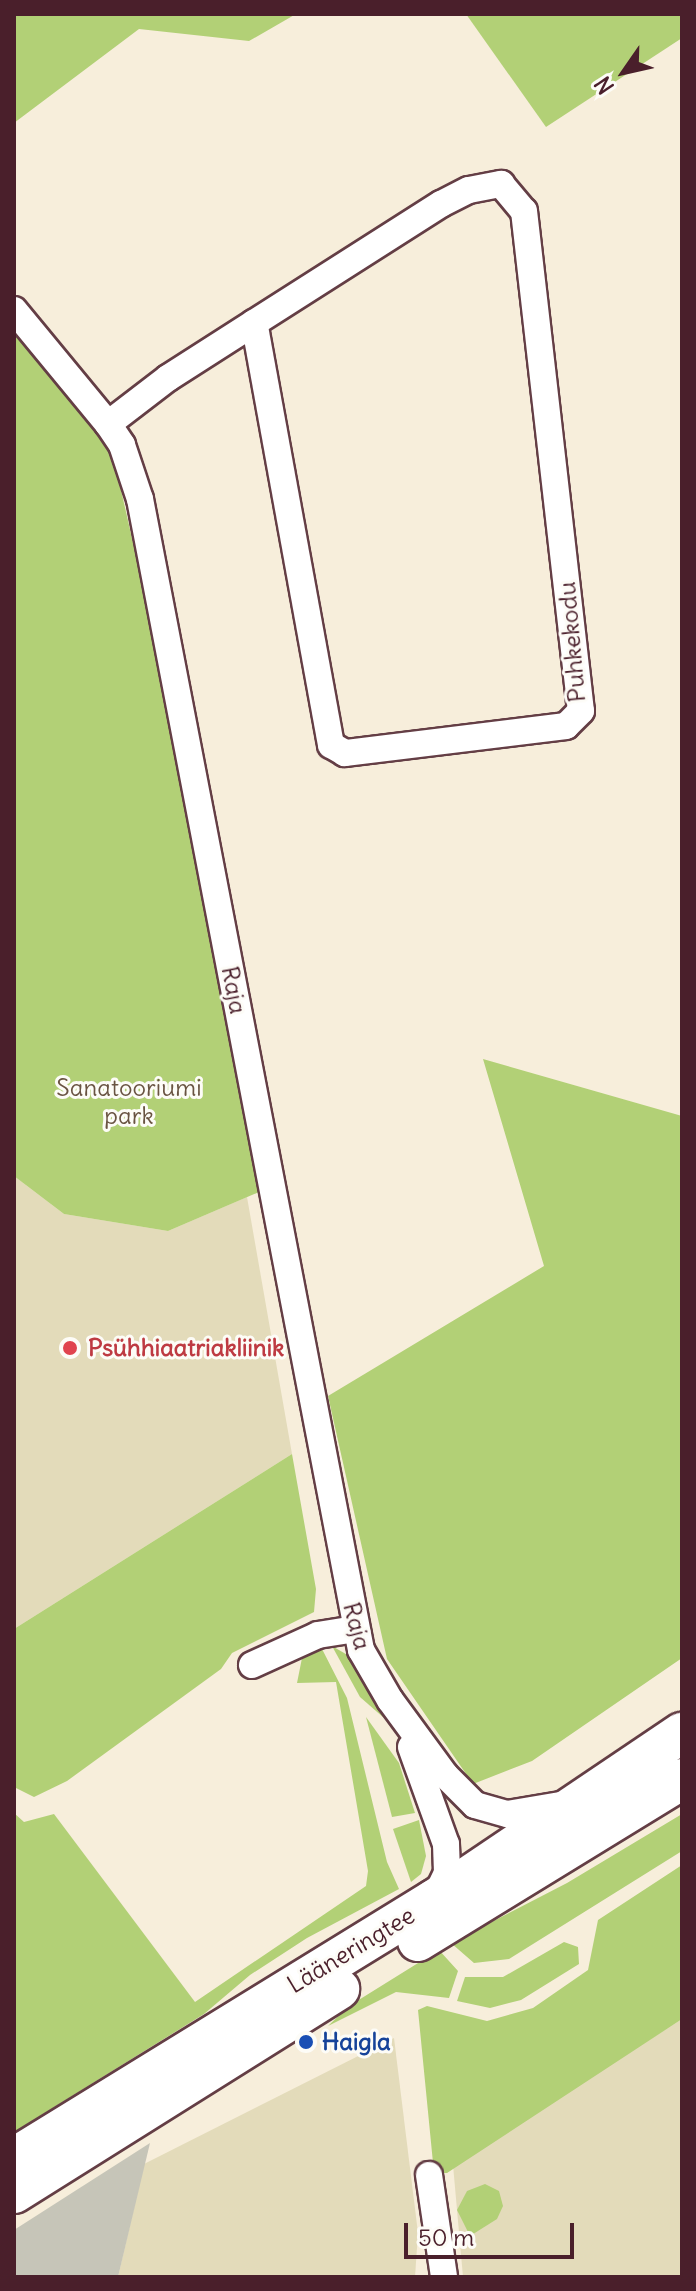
<!DOCTYPE html>
<html>
<head>
<meta charset="utf-8">
<style>
	body { margin:0 }
	#map { position:relative; width:696px; height:2291px; overflow:hidden; background:#f7eedb; font-family:Delius,sans-serif }
	div>[style] { position:absolute }
	.built>* { inset:0; background:#e3dbba }
	.industrial>* { inset:0; background:#c6c5b8 }
	.green>* { inset:0; background:#b2d076 }
	.roads { filter:drop-shadow(2px 0 #643e45) drop-shadow(-2px 0 #643e45) drop-shadow(0 2px #643e45) drop-shadow(0 -2px #643e45) }
	.minor>* { height:26px; margin:-13px; padding:0 13px; transform-origin:13px; border-radius:13px; background:#fff }
	.highway>* { height:40px; margin:-20px; padding:0 20px; transform-origin:20px; border-radius:20px; background:#fff }
	.dots>* { width:22px; height:22px; translate:-50% -50%; box-sizing:border-box; border:4px solid #fdfcf7; border-radius:50% }
	span { translate:-50% -50%; white-space:nowrap; text-align:center; line-height:1.15; -webkit-text-stroke:6px #fdfcf7; paint-order:stroke }
	.street-label { font-size:24px; color:#4a1f2b }
	.park-label { font-size:24px; color:#695442 }
	.health-label { font-size:24px; color:#be3a42; font-weight:700 }
	.left { translate:0 -50%; text-align:left }
	.transit-label { font-size:24px; color:#164399; font-weight:700 }
	.frame { position:absolute; inset:0; border:16px solid #4a1f2b; pointer-events:none }
	.north { position:absolute; left:584px; top:32px; width:80px; height:80px; -webkit-text-stroke:6px #fdfcf7; paint-order:stroke; rotate:236deg; font-size:22px; font-weight:700; line-height:32px; text-align:center; color:#4a1f2b }
	.north::after { content:''; display:block; margin:auto; width:28px; height:36px; background:#4a1f2b; clip-path:polygon(50% 0,100% 100%,50% 72%,0 100%) }
	.scale { position:absolute; left:404px; top:2223px; width:170px; height:36px; box-sizing:border-box; border:4px solid #4a1f2b; border-top:0; padding-left:10px; font-size:24px; line-height:28px; white-space:nowrap; color:#4a1f2b; -webkit-text-stroke:6px #fdfcf7; paint-order:stroke }
</style>
</head>
<body>
<div id="map">
	<div class="built">
		<i style="clip-path:polygon(14px 1176px,64px 1214px,168px 1231px,247px 1197px,292px 1454px,14px 1629px)"></i>
		<i style="clip-path:polygon(682px 2019px,682px 2277px,463px 2277px,453px 2165px)"></i>
		<i style="clip-path:polygon(394px 2038px,418px 2233px,415px 2277px,118px 2277px,144px 2164px)"></i>
	</div>
	<div class="industrial">
		<i style="clip-path:polygon(150px 2143px,118px 2277px,14px 2277px,14px 2230px)"></i>
	</div>
	<div class="green">
		<i style="clip-path:polygon(14px 14px,296px 14px,249px 41px,139px 29px,14px 123px)"></i>
		<i style="clip-path:polygon(466px 14px,682px 14px,682px 38px,546px 127px)"></i>
		<i style="clip-path:polygon(14px 325px,110px 442px,172px 713px,236px 1051px,259px 1192px,168px 1231px,64px 1214px,14px 1176px)"></i>
		<i style="clip-path:polygon(483px 1059px,682px 1116px,682px 1658px,532px 1761px,473px 1784px,387px 1659px,328px 1396px,544px 1266px)"></i>
		<i style="clip-path:polygon(292px 1454px,316px 1589px,314px 1612px,232px 1653px,221px 1669px,67px 1781px,34px 1797px,14px 1787px,14px 1629px)"></i>
		<i style="clip-path:polygon(332px 1646px,351px 1657px,384px 1718px,360px 1697px)"></i>
		<i style="clip-path:polygon(321px 1647px,347px 1698px,387px 1862px,399px 1889px,307px 1938px,250px 1975px,204px 2014px,14px 2132px,14px 1813px,24px 1822px,54px 1814px,195px 2002px,366px 1886px,368px 1871px,336px 1682px,297px 1683px,302px 1658px)"></i>
		<i style="clip-path:polygon(366px 1717px,399px 1763px,415px 1813px,392px 1817px)"></i>
		<i style="clip-path:polygon(682px 1814px,682px 1851px,509px 1959px,474px 1963px,451px 1943px,567px 1883px)"></i>
		<i style="clip-path:polygon(419px 1820px,426px 1856px,421px 1874px,411px 1882px,393px 1829px)"></i>
		<i style="clip-path:polygon(682px 1865px,682px 2019px,447px 2173px,434px 2173px,418px 2010px,427px 2006px,487px 2021px,533px 2008px,588px 1970px,598px 1920px)"></i>
		<i style="clip-path:polygon(564px 1942px,578px 1947px,579px 1964px,521px 2000px,490px 2008px,457px 2001px,465px 1977px,503px 1977px)"></i>
		<i style="clip-path:polygon(439px 1950px,458px 1971px,449px 1998px,396px 1992px,328px 2026px,349px 2006px)"></i>
		<i style="clip-path:polygon(485px 2184px,499px 2191px,503px 2206px,497px 2219px,470px 2236px,457px 2210px,467px 2191px)"></i>
	</div>
	<div class="roads">
		<div class="minor">
			<i style="left:14px;top:310px;width:148px;rotate:50.5deg"></i>
			<i style="left:108px;top:424px;width:25px;rotate:56deg"></i>
			<i style="left:122px;top:445px;width:57px;rotate:71.6deg"></i>
			<i style="left:140px;top:499px;width:1172px;rotate:79.13deg"></i>
			<i style="left:361px;top:1650px;width:58px;rotate:59.9deg"></i>
			<i style="left:390px;top:1700px;width:93px;rotate:53.7deg"></i>
			<i style="left:445px;top:1775px;width:42px;rotate:45deg"></i>
			<i style="left:475px;top:1805px;width:33px;rotate:16deg"></i>
			<i style="left:507px;top:1814px;width:60px;rotate:-9.6deg"></i>
			<i style="left:108px;top:424px;width:76px;rotate:-37.5deg"></i>
			<i style="left:168px;top:378px;width:102px;rotate:-32.6deg"></i>
			<i style="left:254px;top:323px;width:222px;rotate:-32.5deg"></i>
			<i style="left:441px;top:204px;width:31px;rotate:-27deg"></i>
			<i style="left:469px;top:190px;width:33px;rotate:-11deg"></i>
			<i style="left:501px;top:184px;width:35px;rotate:50deg"></i>
			<i style="left:524px;top:211px;width:503px;rotate:83.5deg"></i>
			<i style="left:581px;top:711px;width:21px;rotate:135deg"></i>
			<i style="left:566px;top:726px;width:223px;rotate:173deg"></i>
			<i style="left:345px;top:753px;width:16px;rotate:-150deg"></i>
			<i style="left:331px;top:745px;width:429px;rotate:-100.3deg"></i>
			<i style="left:252px;top:1665px;width:72px;rotate:-24.4deg"></i>
			<i style="left:318px;top:1635px;width:37px;rotate:-9deg"></i>
			<i style="left:411px;top:1747px;width:103px;rotate:70.2deg"></i>
			<i style="left:446px;top:1844px;width:29px;rotate:88deg"></i>
			<i style="left:447px;top:1873px;width:28px;rotate:116deg"></i>
			<i style="left:429px;top:2175px;width:103px;rotate:81.6deg"></i>
		</div>
		<div class="highway">
			<i style="left:418px;top:1941px;width:310px;rotate:-31.5deg"></i>
			<i style="left:14px;top:2158px;width:493px;rotate:-31.6deg"></i>
			<i style="left:434px;top:1900px;width:299px;rotate:-34deg"></i>
			<i style="left:14px;top:2193px;width:384px;rotate:-32.1deg"></i>
		</div>
	</div>
	<div class="dots">
		<i style="left:70px;top:1348px;background:#e0444e"></i>
		<i style="left:306px;top:2042px;background:#1a4fb4"></i>
	</div>
	<div class="street-label">
		<span style="left:572px;top:642px;rotate:-95deg">Puhkekodu</span>
		<span style="left:234px;top:990px;rotate:79deg">Raja</span>
		<span style="left:357px;top:1626px;rotate:75deg">Raja</span>
		<span style="left:351px;top:1950px;rotate:-31deg">Lääneringtee</span>
	</div>
	<div class="park-label">
		<span style="left:129px;top:1102px">Sanatooriumi<br>park</span>
	</div>
	<div class="health-label">
		<span class="left" style="left:88px;top:1348px">Psühhiaatriakliinik</span>
	</div>
	<div class="transit-label">
		<span class="left" style="left:322px;top:2042px">Haigla</span>
	</div>
	<div class="frame"></div>
	<div class="north">N</div>
	<div class="scale">50 m</div>
</div>
</body>
</html>
